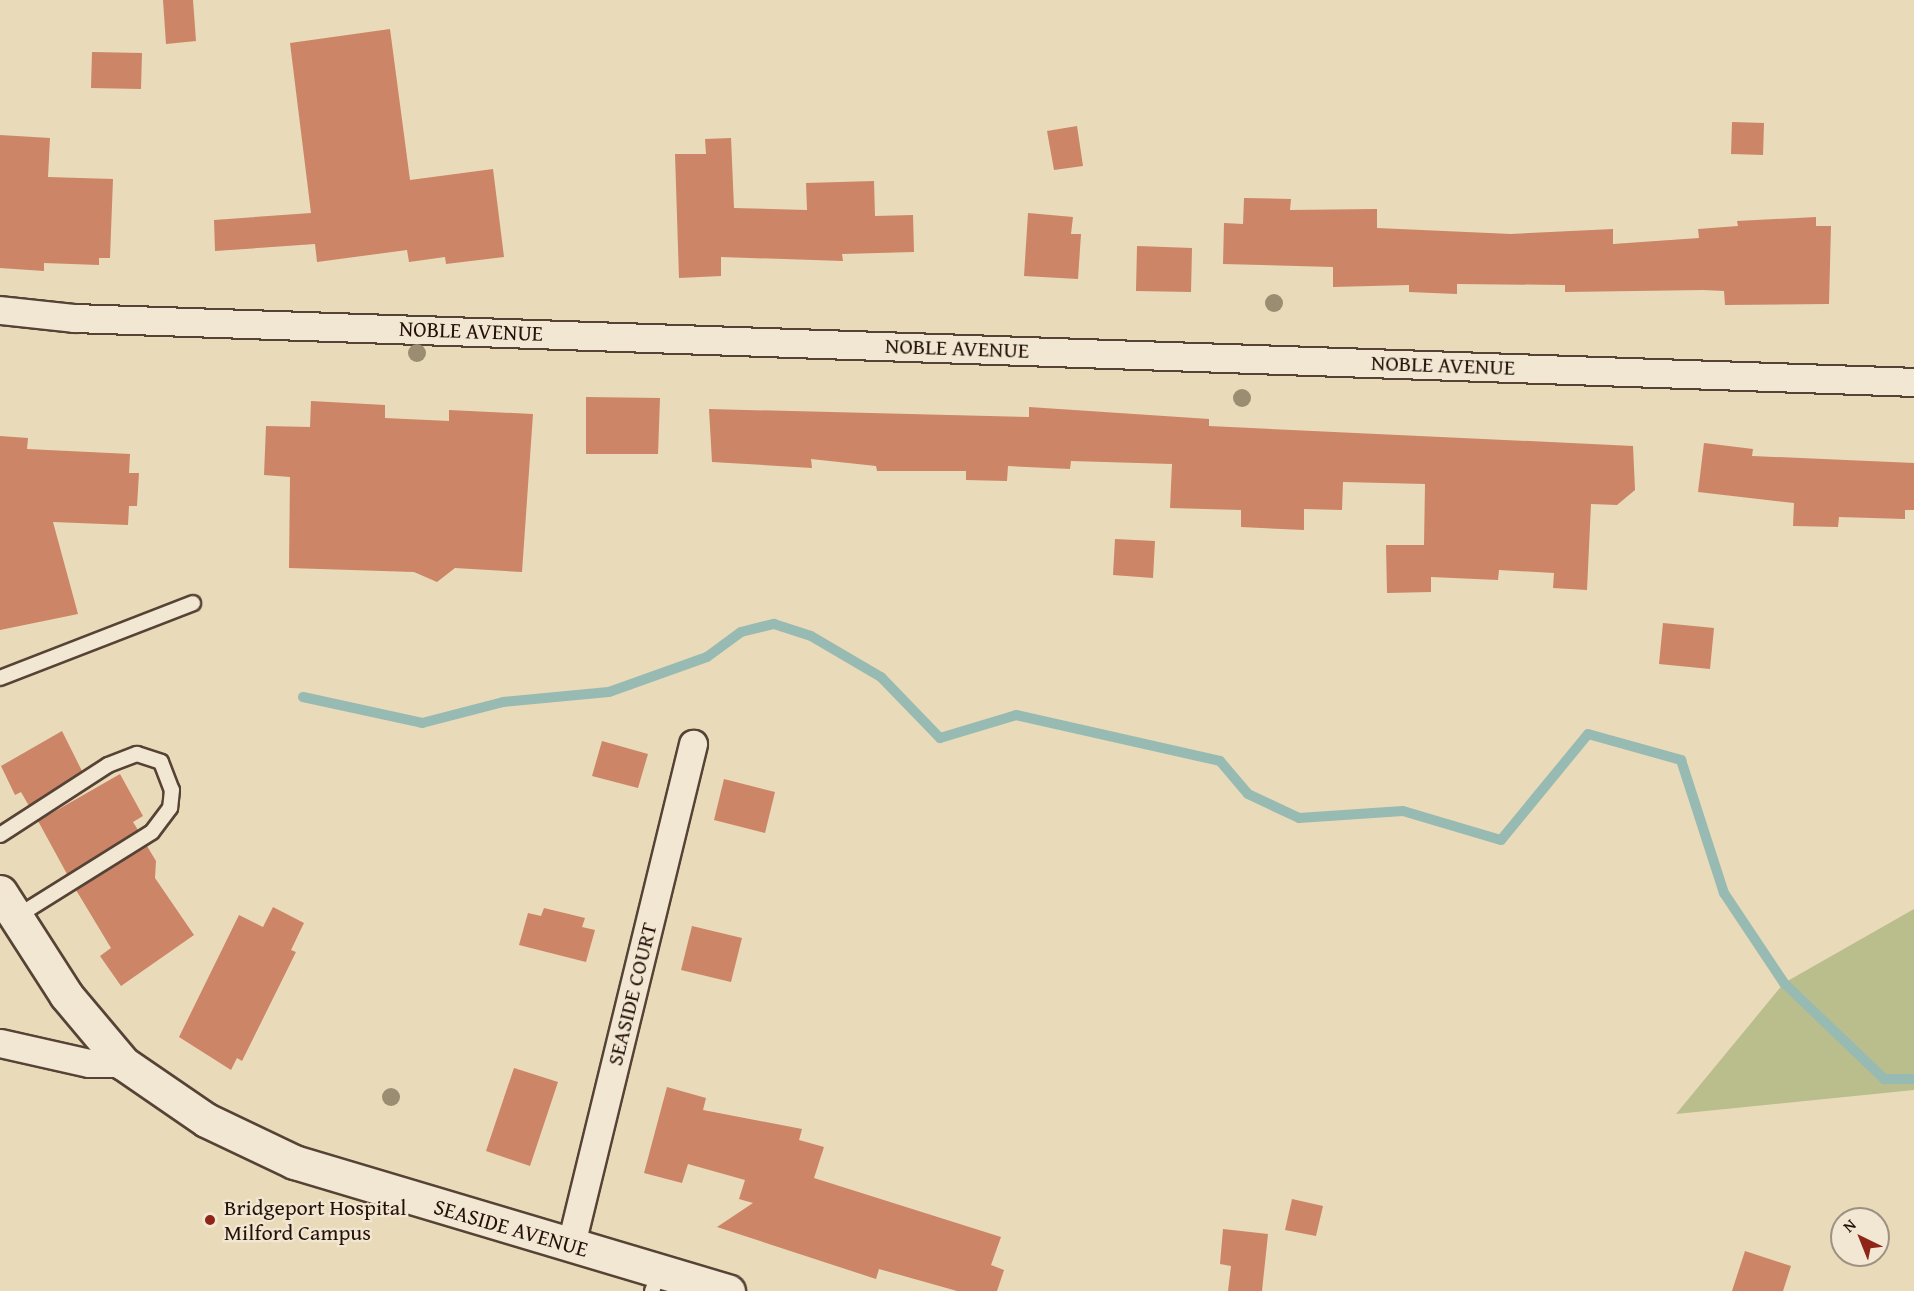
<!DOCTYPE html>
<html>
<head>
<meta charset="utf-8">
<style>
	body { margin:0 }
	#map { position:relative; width:1914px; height:1291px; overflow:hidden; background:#e9dab9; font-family:"Gentium Book Plus",serif }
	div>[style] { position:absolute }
	.green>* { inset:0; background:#babe8d }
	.stream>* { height:10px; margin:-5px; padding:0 5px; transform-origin:5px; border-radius:5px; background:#97bab3 }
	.building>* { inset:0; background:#cc8567 }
	.roads { filter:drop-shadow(2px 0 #564336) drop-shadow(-2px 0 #564336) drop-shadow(0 2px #564336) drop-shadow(0 -2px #564336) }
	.lane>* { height:14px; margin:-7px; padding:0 7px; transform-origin:7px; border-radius:7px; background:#f1e7d2 }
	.street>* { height:27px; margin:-13.5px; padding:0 13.5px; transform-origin:13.5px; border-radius:13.5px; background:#f1e7d2 }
	.secondary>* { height:33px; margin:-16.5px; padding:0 16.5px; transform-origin:16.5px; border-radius:16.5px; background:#f1e7d2 }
	.trees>* { width:18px; height:18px; margin:-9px; border-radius:50%; background:#9a8d72 }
	.dots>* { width:16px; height:16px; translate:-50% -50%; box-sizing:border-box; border:3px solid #f1e7d2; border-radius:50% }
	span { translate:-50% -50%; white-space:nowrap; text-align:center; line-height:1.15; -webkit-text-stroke:4.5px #f1e7d2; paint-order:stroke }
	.street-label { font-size:22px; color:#25110a }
	.poi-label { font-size:22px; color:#25110a }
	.left { translate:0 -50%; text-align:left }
	.north { position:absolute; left:1830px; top:1207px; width:60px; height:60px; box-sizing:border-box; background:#f1e7d2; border:2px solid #9f9182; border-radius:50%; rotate:317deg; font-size:16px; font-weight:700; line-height:24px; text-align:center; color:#25110a }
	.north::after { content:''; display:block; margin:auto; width:21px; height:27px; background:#8f2418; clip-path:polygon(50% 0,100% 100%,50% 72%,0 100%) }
</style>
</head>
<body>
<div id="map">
	<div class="green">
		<i style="clip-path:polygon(1914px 909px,1914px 1090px,1676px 1114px,1784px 983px)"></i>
	</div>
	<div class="stream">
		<i style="left:303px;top:697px;width:122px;rotate:12.3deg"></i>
		<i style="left:422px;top:723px;width:84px;rotate:-14.5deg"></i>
		<i style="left:503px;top:702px;width:106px;rotate:-5.4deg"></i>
		<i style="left:609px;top:692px;width:104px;rotate:-19.7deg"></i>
		<i style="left:707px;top:657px;width:42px;rotate:-36.3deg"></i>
		<i style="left:741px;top:632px;width:34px;rotate:-14deg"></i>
		<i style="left:774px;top:624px;width:39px;rotate:18deg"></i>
		<i style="left:811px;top:636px;width:81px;rotate:30.4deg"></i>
		<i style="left:881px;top:677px;width:85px;rotate:46deg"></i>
		<i style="left:940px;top:738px;width:79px;rotate:-16.8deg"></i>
		<i style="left:1016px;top:715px;width:209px;rotate:12.7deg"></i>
		<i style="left:1220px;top:761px;width:43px;rotate:49.7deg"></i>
		<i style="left:1248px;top:794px;width:56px;rotate:25.2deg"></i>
		<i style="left:1299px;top:818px;width:104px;rotate:-3.9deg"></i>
		<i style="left:1403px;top:811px;width:102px;rotate:16.5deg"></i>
		<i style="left:1501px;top:840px;width:137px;rotate:-50.6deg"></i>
		<i style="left:1588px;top:734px;width:97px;rotate:15.6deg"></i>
		<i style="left:1681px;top:760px;width:140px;rotate:72.1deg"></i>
		<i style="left:1724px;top:893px;width:108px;rotate:56.3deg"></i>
		<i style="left:1784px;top:983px;width:139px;rotate:43.8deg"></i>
		<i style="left:1884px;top:1079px;width:30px"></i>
	</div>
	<div class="building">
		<i style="clip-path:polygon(163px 0,193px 0,196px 41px,166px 44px)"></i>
		<i style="clip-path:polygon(390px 29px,410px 180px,493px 169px,504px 257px,446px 264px,445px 257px,409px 262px,407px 250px,317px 262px,315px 244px,215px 251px,214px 220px,311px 213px,290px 43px)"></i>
		<i style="clip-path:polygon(92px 52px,142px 53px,141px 89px,91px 88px)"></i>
		<i style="clip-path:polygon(1732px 122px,1764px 123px,1763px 155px,1731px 154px)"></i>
		<i style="clip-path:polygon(1077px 126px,1083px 166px,1054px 170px,1047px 131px)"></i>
		<i style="clip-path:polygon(0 135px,50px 138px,48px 177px,113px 179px,110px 258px,99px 258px,99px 265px,44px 263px,44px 271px,0 268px)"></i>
		<i style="clip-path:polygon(731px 138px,734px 208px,807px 210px,806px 183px,874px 181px,875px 216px,913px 215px,914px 252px,842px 254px,843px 261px,721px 257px,721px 276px,679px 278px,675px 154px,706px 154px,705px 139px)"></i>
		<i style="clip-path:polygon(1244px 198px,1291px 199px,1290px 210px,1377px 209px,1377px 228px,1511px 234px,1613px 229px,1613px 244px,1699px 238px,1698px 229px,1738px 226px,1737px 221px,1816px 217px,1816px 226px,1831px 226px,1829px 304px,1725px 305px,1724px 291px,1703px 290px,1565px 292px,1565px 285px,1457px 284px,1457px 294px,1409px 292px,1409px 285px,1333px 287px,1333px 267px,1223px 264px,1224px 223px,1243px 224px)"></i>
		<i style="clip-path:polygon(1028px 213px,1073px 217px,1071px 234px,1081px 234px,1078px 279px,1024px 276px)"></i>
		<i style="clip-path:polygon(1137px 246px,1192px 248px,1191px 292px,1136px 291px)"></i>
		<i style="clip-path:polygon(586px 397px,660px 398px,658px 454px,586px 454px)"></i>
		<i style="clip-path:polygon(311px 401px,385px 405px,385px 418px,449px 421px,449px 410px,533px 414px,522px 572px,455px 568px,437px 582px,414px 572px,289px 568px,290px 477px,264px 475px,266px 426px,310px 427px)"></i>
		<i style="clip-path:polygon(1029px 407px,1209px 419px,1209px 426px,1633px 446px,1635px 490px,1617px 505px,1591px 504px,1587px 590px,1553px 588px,1554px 573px,1499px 570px,1498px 580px,1431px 577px,1431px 592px,1387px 593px,1386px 545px,1424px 545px,1425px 484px,1343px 482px,1342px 510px,1304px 509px,1304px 530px,1241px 527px,1241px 510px,1170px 508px,1172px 464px,1071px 461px,1070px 469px,1008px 466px,1007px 481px,966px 480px,966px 471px,877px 471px,876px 466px,811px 459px,812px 468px,712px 462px,709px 409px,1029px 417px)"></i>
		<i style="clip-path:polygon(0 436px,28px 438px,27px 449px,130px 454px,129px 473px,139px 473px,137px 506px,129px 506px,128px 525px,53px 522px,78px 614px,0 630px)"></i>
		<i style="clip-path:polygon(1704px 443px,1753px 449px,1752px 456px,1914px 463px,1914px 510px,1905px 510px,1905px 519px,1839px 517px,1838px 527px,1793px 526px,1794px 503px,1698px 492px)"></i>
		<i style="clip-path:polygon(1115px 539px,1155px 541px,1153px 578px,1113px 575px)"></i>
		<i style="clip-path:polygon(1663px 623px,1714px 628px,1710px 669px,1659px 664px)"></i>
		<i style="clip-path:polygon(62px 731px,82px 771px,29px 806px,21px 792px,15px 795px,1px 766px)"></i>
		<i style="clip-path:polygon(602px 741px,648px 754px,638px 788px,592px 776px)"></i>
		<i style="clip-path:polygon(120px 774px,143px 816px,133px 822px,138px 830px,67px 874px,38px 821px)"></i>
		<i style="clip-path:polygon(724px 779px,775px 792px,765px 833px,714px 820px)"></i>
		<i style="clip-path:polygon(147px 846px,156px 861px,155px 878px,194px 935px,121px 986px,100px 956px,111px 948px,76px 890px)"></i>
		<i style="clip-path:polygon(273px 907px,304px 923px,291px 950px,296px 952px,242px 1061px,237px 1058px,231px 1070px,179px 1037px,239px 915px,263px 927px)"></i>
		<i style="clip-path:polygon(544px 908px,585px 918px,582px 927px,595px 930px,586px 962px,519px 945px,528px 913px,541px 916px)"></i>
		<i style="clip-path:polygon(692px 926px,742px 938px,731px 982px,681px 970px)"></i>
		<i style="clip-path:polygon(514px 1068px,558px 1082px,530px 1166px,486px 1151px)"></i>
		<i style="clip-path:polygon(667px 1087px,706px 1098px,703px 1110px,802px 1129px,799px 1140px,824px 1147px,814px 1178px,1001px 1237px,991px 1265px,1004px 1270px,997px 1291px,957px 1291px,879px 1269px,876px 1279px,717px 1227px,753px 1203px,739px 1199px,745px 1180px,688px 1164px,682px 1183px,644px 1173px)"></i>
		<i style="clip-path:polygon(1292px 1199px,1323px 1206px,1316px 1236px,1285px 1230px)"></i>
		<i style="clip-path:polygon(1223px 1229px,1268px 1234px,1262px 1291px,1228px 1291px,1231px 1266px,1220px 1264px)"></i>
		<i style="clip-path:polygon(1745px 1251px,1791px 1266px,1783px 1291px,1732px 1291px)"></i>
	</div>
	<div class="roads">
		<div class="lane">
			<i style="left:0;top:678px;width:207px;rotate:-21.2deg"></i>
			<i style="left:0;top:835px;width:129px;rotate:-32.9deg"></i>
			<i style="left:108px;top:765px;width:31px;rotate:-21deg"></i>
			<i style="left:137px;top:754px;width:25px;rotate:18deg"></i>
			<i style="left:161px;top:762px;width:30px;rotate:69deg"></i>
			<i style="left:172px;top:790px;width:18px;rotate:96deg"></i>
			<i style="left:170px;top:808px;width:30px;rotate:127deg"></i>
			<i style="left:152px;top:832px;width:160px;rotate:148deg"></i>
			<i style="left:652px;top:1291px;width:22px;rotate:-68deg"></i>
		</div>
		<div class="street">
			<i style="left:0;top:310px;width:74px;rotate:6.2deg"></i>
			<i style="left:74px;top:318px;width:1841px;rotate:1.99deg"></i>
			<i style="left:0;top:1043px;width:91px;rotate:12.7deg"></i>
			<i style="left:89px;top:1063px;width:34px"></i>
			<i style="left:571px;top:1244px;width:515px;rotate:-76.29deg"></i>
		</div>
		<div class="secondary">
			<i style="left:0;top:892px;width:122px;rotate:57.3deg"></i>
			<i style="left:66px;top:995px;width:89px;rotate:50deg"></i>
			<i style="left:123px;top:1063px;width:101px;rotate:34.5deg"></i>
			<i style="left:206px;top:1120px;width:98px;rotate:25.5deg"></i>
			<i style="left:294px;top:1162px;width:453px;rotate:16.6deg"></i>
		</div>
	</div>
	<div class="trees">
		<i style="left:1274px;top:303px"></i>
		<i style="left:417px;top:353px"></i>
		<i style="left:1242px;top:398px"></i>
		<i style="left:391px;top:1097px"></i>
	</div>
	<div class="dots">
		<i style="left:210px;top:1220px;background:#8f2418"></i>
	</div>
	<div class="street-label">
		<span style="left:471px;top:331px;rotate:2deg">NOBLE AVENUE</span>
		<span style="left:957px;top:348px;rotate:2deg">NOBLE AVENUE</span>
		<span style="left:1443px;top:365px;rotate:2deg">NOBLE AVENUE</span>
		<span style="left:632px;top:994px;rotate:-76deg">SEASIDE COURT</span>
		<span style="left:511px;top:1228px;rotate:16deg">SEASIDE AVENUE</span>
	</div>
	<div class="poi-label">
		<span class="left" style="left:224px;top:1220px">Bridgeport Hospital<br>Milford Campus</span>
	</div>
	<div class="north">N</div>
</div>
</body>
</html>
